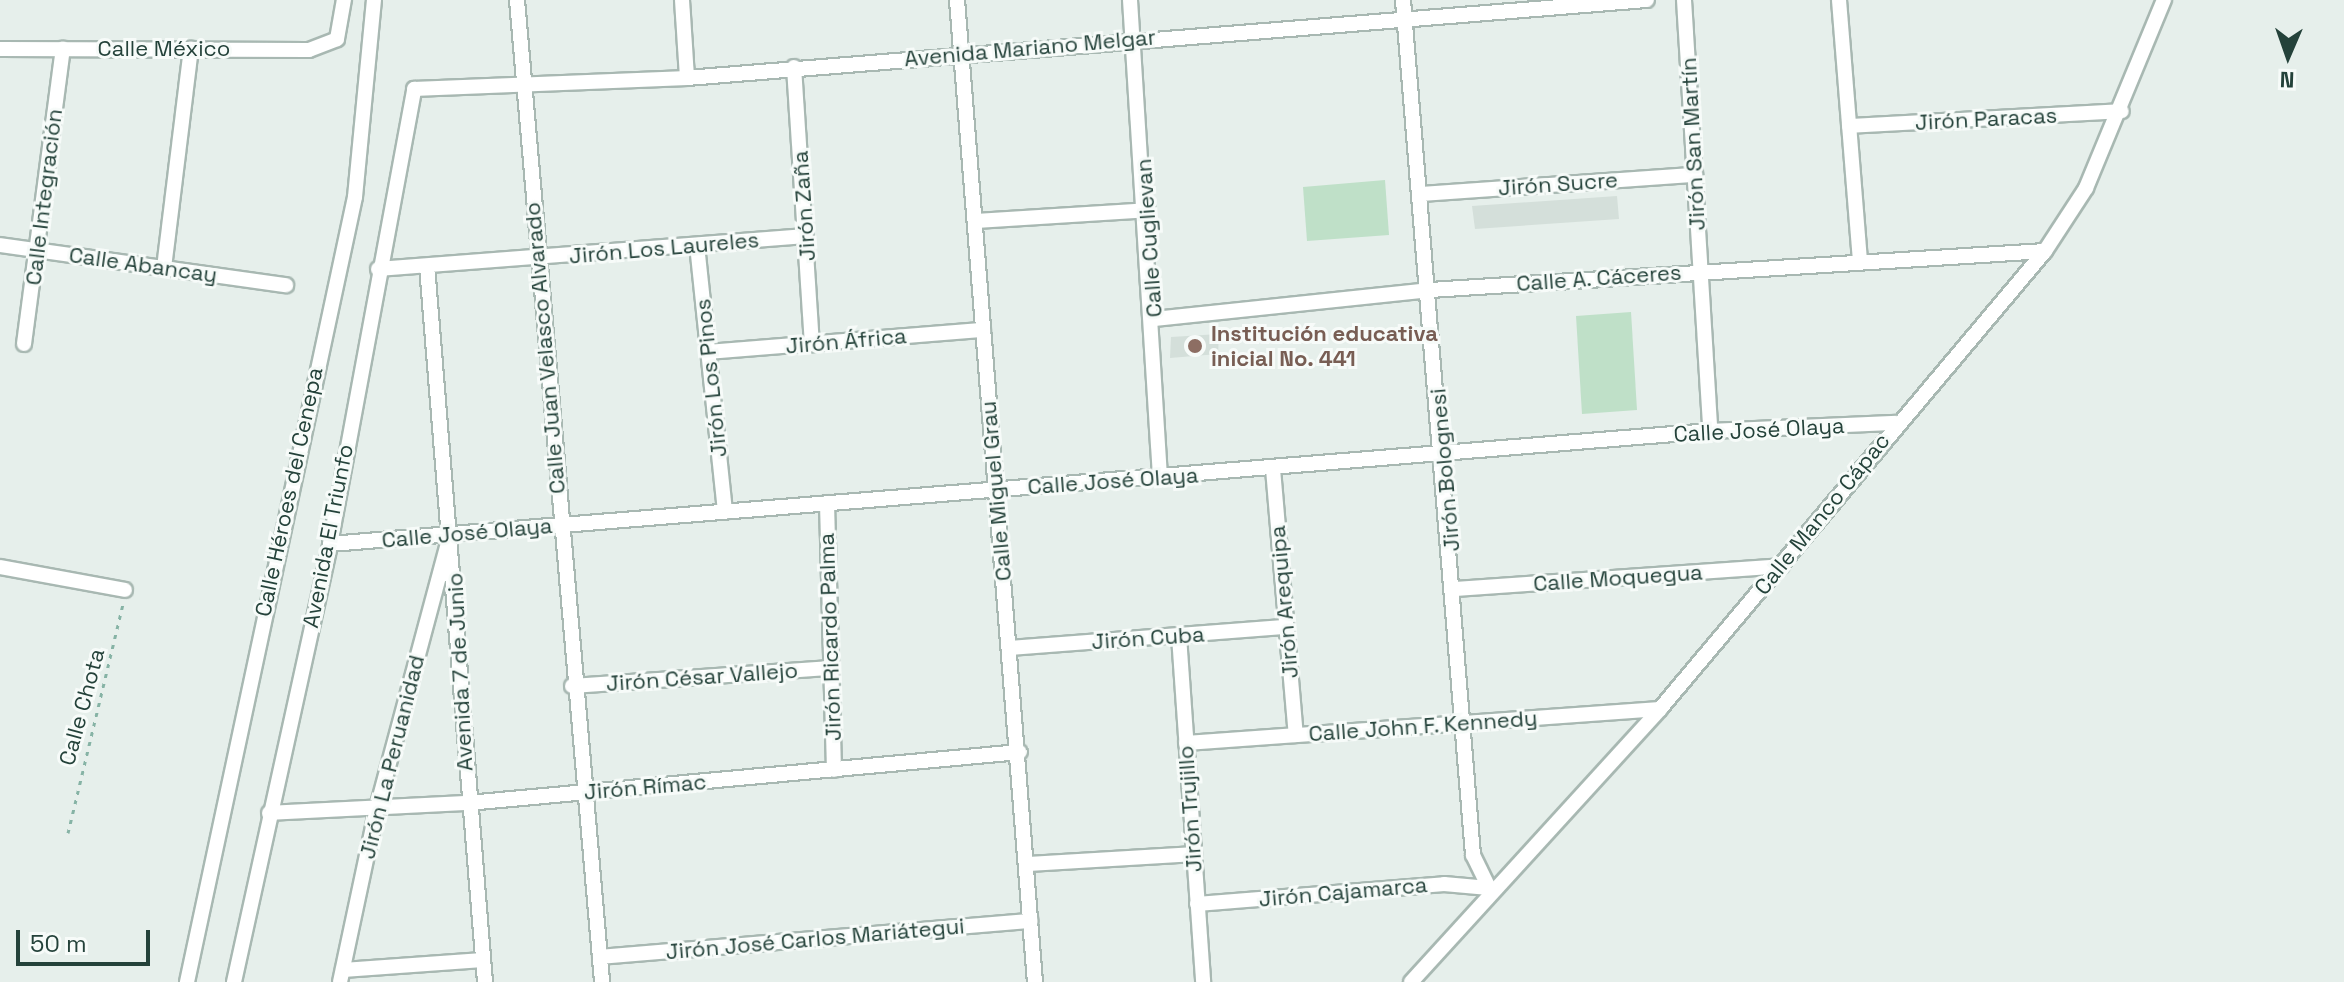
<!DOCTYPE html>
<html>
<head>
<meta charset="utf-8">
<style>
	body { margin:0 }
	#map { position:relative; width:2344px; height:982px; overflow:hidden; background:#e6efeb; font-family:"Space Grotesk",sans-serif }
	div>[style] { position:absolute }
	.built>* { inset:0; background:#d4dfda }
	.green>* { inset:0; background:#bfe0c8 }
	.path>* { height:3px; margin-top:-1.5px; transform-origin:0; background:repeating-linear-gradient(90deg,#86b3a5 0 4px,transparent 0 10px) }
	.roads { filter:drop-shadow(2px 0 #a8b8b2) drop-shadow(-2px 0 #a8b8b2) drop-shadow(0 2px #a8b8b2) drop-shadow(0 -2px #a8b8b2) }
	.street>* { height:14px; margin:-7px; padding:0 7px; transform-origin:7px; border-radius:7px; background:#fff }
	.dots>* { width:22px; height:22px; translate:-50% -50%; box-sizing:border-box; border:4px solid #f7fbf9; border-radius:50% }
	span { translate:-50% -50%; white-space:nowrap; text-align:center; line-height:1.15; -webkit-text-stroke:6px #f7fbf9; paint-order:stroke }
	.street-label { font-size:22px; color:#24423a }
	.education-label { font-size:22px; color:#785e54; font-weight:700 }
	.left { translate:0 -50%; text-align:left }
	.north { position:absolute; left:2248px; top:16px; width:80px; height:80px; -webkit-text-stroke:6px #f7fbf9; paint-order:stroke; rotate:182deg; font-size:22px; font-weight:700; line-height:32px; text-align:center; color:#24423a }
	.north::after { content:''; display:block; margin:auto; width:28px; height:36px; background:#24423a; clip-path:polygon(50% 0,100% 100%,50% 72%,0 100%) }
	.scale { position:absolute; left:16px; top:930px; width:134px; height:36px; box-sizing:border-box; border:4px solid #24423a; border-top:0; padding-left:10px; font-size:24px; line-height:28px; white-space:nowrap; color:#24423a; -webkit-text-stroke:6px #f7fbf9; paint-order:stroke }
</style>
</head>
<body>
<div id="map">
	<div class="built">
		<i style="clip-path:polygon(1617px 196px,1619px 219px,1475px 229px,1472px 206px)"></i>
		<i style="clip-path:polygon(1219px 334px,1218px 354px,1170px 358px,1171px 337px)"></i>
	</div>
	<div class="green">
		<i style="clip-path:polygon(1385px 180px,1389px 235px,1307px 241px,1303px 187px)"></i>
		<i style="clip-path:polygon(1631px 312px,1637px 410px,1582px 414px,1576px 316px)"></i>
	</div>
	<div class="path">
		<i style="left:68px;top:833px;width:236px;rotate:-76.5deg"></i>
	</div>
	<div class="roads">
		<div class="street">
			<i style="left:517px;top:0;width:986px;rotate:85.05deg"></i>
			<i style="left:682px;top:0;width:78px;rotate:86.3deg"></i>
			<i style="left:957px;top:0;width:985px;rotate:85.46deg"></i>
			<i style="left:1130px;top:0;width:478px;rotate:86.4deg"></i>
			<i style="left:1403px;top:0;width:858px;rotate:85.32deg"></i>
			<i style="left:1473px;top:855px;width:37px;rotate:64deg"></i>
			<i style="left:1684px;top:0;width:432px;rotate:86.5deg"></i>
			<i style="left:1839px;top:0;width:261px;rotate:85.4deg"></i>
			<i style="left:0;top:49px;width:309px;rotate:0.2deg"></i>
			<i style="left:309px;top:50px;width:30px;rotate:-21deg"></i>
			<i style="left:337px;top:39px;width:40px;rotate:-80deg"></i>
			<i style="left:794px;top:67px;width:278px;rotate:86.3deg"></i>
			<i style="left:1849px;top:126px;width:273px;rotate:-3.1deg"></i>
			<i style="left:1421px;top:194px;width:275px;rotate:-4deg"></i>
			<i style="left:975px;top:221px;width:173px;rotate:-3.6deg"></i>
			<i style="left:0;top:245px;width:289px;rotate:8deg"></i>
			<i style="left:697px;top:245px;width:268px;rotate:84deg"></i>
			<i style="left:427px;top:266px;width:718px;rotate:85.37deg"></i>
			<i style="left:164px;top:268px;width:221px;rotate:-83deg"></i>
			<i style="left:378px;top:269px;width:429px;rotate:-4.4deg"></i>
			<i style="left:1154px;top:319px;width:278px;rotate:-6deg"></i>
			<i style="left:1430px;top:290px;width:616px;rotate:-3.63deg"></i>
			<i style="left:24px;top:344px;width:298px;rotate:-82.5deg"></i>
			<i style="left:708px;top:352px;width:276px;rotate:-4.6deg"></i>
			<i style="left:1273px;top:469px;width:267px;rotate:85.1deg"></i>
			<i style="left:827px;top:503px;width:267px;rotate:88.5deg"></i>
			<i style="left:330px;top:544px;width:1385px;rotate:-4.68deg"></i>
			<i style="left:1710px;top:431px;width:186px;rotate:-2.5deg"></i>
			<i style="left:0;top:567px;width:127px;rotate:10.4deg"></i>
			<i style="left:1455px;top:589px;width:327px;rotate:-4deg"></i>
			<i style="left:1179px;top:636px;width:347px;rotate:86deg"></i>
			<i style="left:1010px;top:648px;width:277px;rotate:-4.4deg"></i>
			<i style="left:572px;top:686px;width:260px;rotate:-4deg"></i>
			<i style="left:1186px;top:743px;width:475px;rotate:-4.1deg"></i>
			<i style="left:269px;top:813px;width:199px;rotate:-2.9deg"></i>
			<i style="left:468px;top:803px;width:554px;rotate:-5.28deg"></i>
			<i style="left:1027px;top:864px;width:166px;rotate:-3.4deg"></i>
			<i style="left:1197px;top:904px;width:248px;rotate:-4.6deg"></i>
			<i style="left:1444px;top:884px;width:45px;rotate:5.1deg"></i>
			<i style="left:600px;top:957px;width:432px;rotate:-4.8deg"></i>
			<i style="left:343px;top:970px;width:140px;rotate:-4.1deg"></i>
			<i style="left:187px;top:982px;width:803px;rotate:-77.92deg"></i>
			<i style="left:355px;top:197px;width:198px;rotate:-84.5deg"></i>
			<i style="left:234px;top:982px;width:448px;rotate:-77.6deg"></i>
			<i style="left:330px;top:544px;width:463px;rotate:-79.5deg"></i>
			<i style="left:414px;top:89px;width:273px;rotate:-2.3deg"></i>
			<i style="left:687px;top:78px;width:963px;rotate:-4.65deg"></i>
			<i style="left:340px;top:982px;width:178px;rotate:-78deg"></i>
			<i style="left:377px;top:808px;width:278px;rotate:-75deg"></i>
			<i style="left:1411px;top:982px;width:369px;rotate:-47.6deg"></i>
			<i style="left:1660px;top:709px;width:598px;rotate:-49.95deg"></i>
			<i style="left:2045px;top:251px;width:75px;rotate:-56.9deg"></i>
			<i style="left:2086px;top:188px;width:204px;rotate:-67.5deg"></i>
		</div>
	</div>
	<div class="dots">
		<i style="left:1195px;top:346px;background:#8d6e63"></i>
	</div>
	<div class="street-label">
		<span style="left:1030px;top:48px;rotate:-5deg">Avenida Mariano Melgar</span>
		<span style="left:164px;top:49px">Calle México</span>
		<span style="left:1986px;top:119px;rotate:-3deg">Jirón Paracas</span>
		<span style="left:1693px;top:144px;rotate:-93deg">Jirón San Martín</span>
		<span style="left:1558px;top:184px;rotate:-4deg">Jirón Sucre</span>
		<span style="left:44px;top:197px;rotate:-83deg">Calle Integración</span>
		<span style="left:804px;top:206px;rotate:-94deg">Jirón Zaña</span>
		<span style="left:1149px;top:238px;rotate:-94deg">Calle Cuglievan</span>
		<span style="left:664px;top:248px;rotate:-5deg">Jirón Los Laureles</span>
		<span style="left:143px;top:265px;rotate:8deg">Calle Abancay</span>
		<span style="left:1599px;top:278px;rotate:-4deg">Calle A. Cáceres</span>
		<span style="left:846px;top:341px;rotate:-5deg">Jirón África</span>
		<span style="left:545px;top:348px;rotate:-95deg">Calle Juan Velasco Alvarado</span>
		<span style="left:711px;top:378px;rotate:-96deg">Jirón Los Pinos</span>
		<span style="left:1759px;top:430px;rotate:-3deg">Calle José Olaya</span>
		<span style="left:1445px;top:470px;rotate:-95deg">Jirón Bolognesi</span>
		<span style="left:1113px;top:481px;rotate:-4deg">Calle José Olaya</span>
		<span style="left:996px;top:491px;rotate:-95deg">Calle Miguel Grau</span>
		<span style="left:289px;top:492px;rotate:-78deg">Calle Héroes del Cenepa</span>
		<span style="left:1822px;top:514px;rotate:-51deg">Calle Manco Cápac</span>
		<span style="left:467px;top:533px;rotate:-5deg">Calle José Olaya</span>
		<span style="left:328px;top:536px;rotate:-79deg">Avenida El Triunfo</span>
		<span style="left:1618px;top:578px;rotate:-4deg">Calle Moquegua</span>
		<span style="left:1284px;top:602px;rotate:-95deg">Jirón Arequipa</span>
		<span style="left:830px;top:637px;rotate:-92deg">Jirón Ricardo Palma</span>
		<span style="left:1148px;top:638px;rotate:-4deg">Jirón Cuba</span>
		<span style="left:460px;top:672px;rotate:-93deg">Avenida 7 de Junio</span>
		<span style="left:702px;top:677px;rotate:-4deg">Jirón César Vallejo</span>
		<span style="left:82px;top:707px;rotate:-75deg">Calle Chota</span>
		<span style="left:1423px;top:726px;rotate:-4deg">Calle John F. Kennedy</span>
		<span style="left:392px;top:757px;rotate:-76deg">Jirón La Peruanidad</span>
		<span style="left:645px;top:787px;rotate:-5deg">Jirón Rímac</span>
		<span style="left:1190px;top:809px;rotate:-94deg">Jirón Trujillo</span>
		<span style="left:1343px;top:892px;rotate:-5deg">Jirón Cajamarca</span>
		<span style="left:815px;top:939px;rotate:-5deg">Jirón José Carlos Mariátegui</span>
	</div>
	<div class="education-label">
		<span class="left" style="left:1211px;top:346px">Institución educativa<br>inicial No. 441</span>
	</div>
	<div class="north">N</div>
	<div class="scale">50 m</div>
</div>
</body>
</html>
